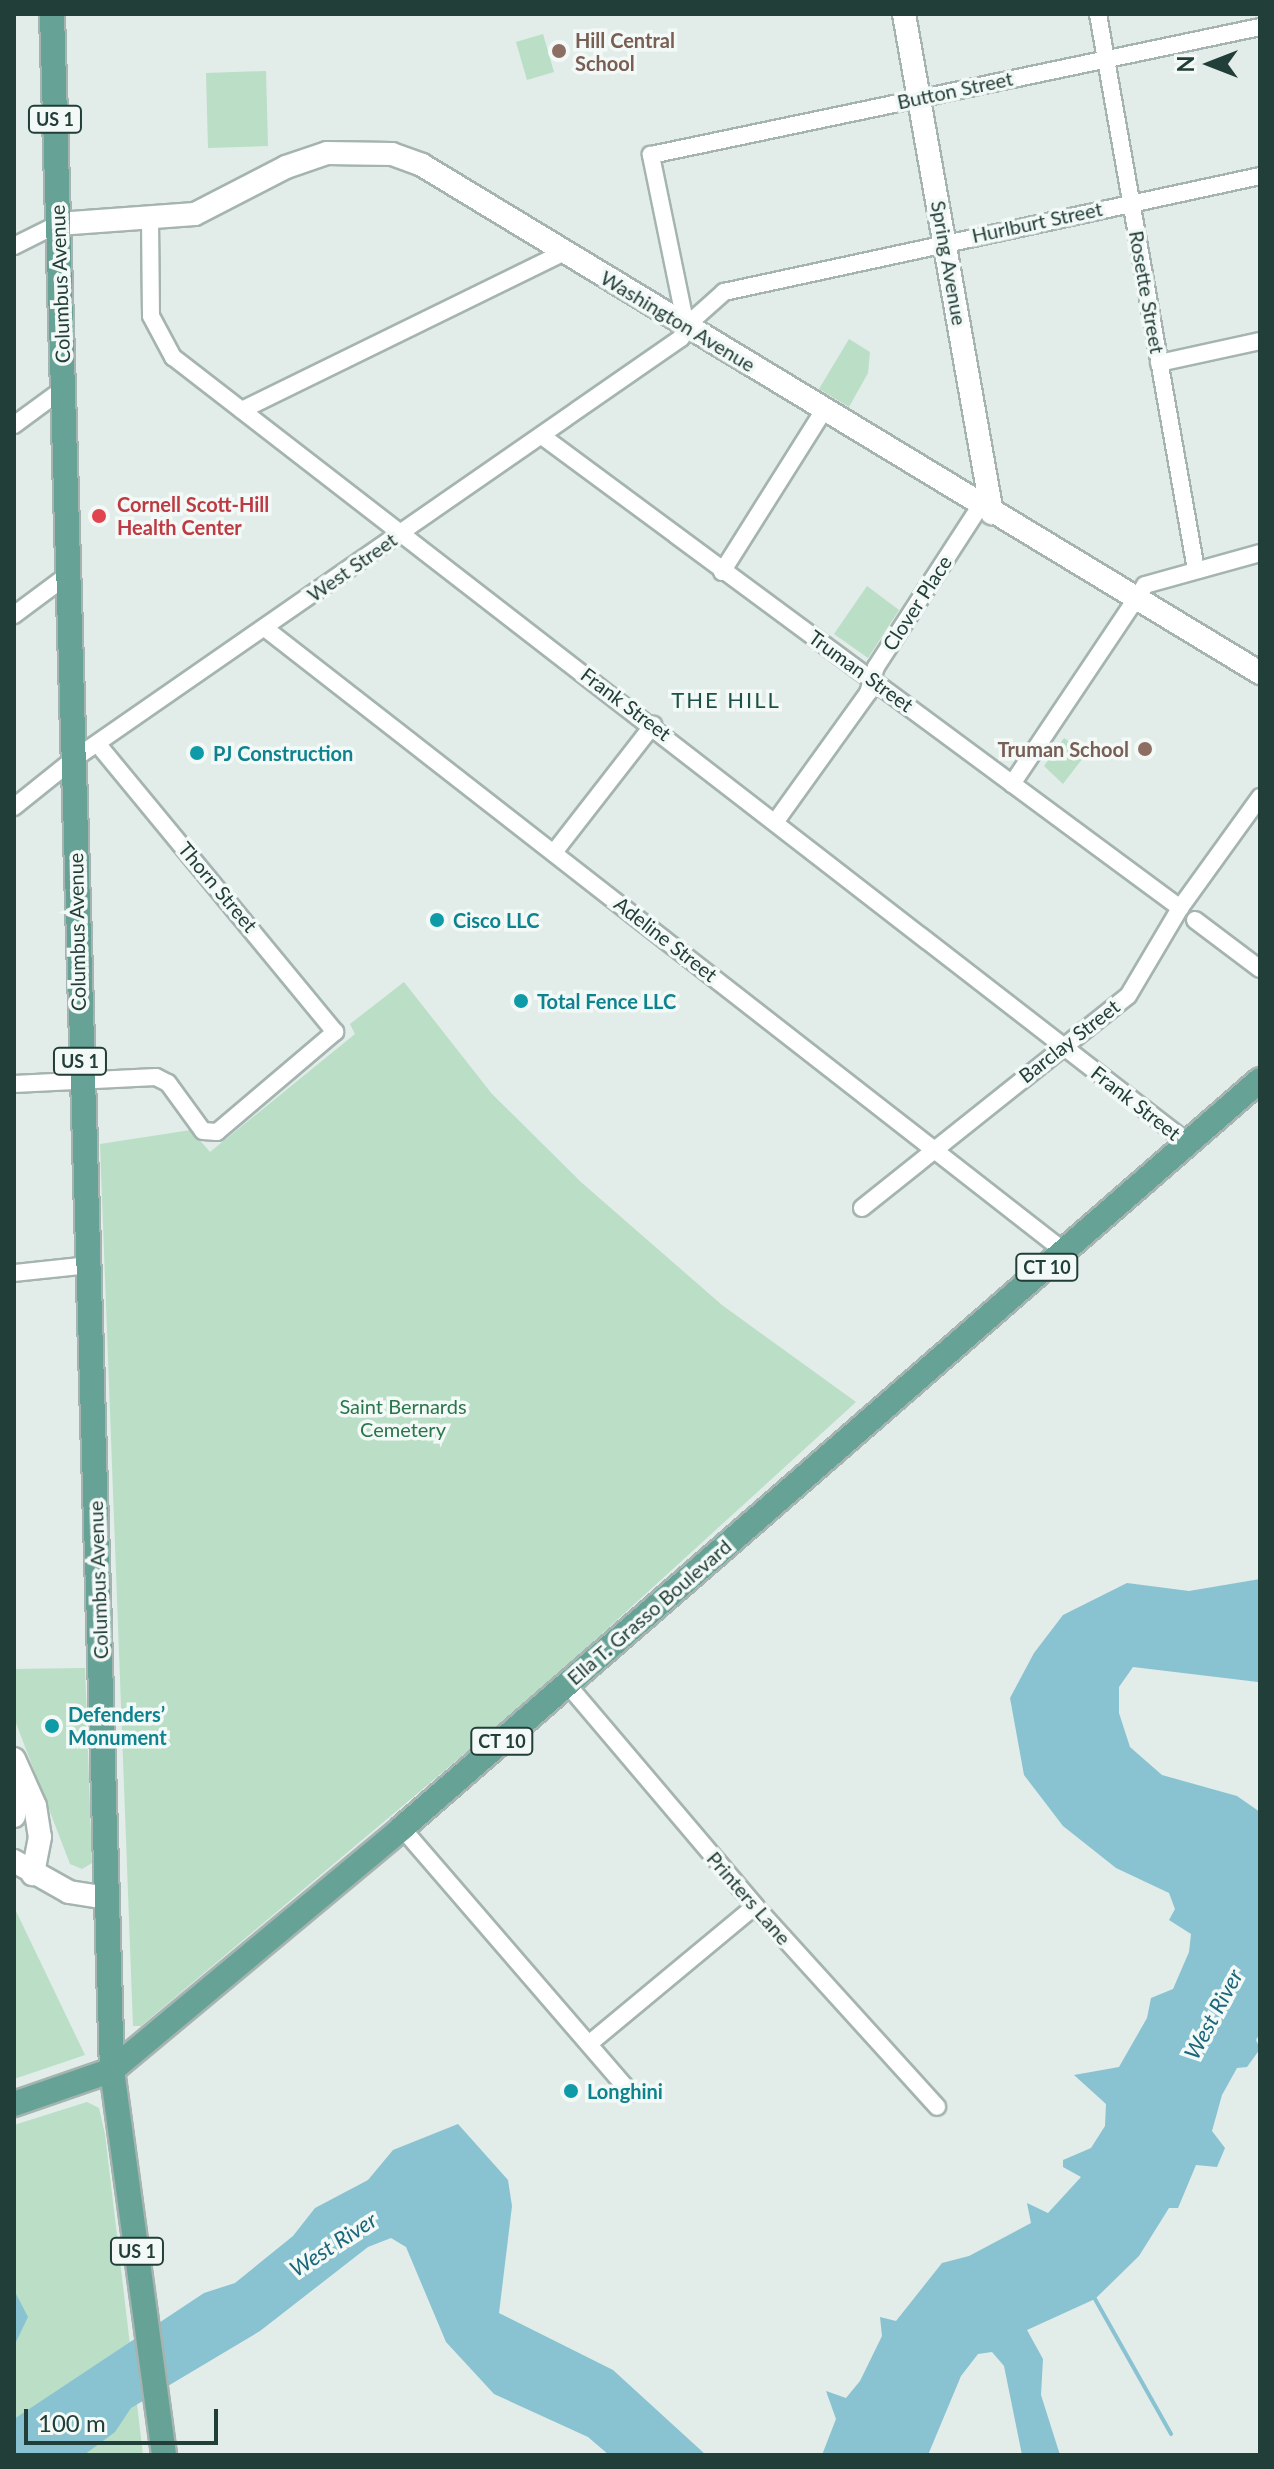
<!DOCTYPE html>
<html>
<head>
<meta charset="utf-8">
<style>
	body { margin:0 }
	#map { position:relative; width:1274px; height:2469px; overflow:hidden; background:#e2ece8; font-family:Lato,sans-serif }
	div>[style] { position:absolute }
	.green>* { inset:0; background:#badec6 }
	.water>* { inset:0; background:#89c3d2 }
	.stream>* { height:4px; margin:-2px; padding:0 2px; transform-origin:2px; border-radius:2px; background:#89c3d2 }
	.roads { filter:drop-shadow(2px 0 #a5b4b0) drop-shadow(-2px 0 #a5b4b0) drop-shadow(0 2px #a5b4b0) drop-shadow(0 -2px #a5b4b0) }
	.street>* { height:16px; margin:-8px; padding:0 8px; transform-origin:8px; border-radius:8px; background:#fff }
	.secondary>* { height:22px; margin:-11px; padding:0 11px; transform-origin:11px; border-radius:11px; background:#fff }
	.primary>* { height:24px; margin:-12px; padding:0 12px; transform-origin:12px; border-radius:12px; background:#66a396 }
	.dots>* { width:22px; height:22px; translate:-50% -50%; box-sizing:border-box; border:4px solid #f3f9f6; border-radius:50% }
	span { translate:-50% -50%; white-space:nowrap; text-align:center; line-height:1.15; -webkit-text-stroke:7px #f3f9f6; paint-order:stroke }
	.shield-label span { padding:2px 6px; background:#f3f9f6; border:2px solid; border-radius:6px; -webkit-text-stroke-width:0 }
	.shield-label { font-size:18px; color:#223e38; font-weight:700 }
	.education-label { font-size:20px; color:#785e54; font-weight:700 }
	.left { translate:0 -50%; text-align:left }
	.right { translate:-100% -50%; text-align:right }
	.street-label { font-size:20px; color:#223e38 }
	.health-label { font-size:20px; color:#be3a42; font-weight:700 }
	.culture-label { font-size:20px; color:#0d838f; font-weight:700 }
	.park-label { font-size:20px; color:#2b754c }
	.neighbourhood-label { font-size:22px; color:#1d5046; letter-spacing:2px }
	.water-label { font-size:22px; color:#1a667b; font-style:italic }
	.frame { position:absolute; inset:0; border:16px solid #223e38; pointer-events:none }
	.north { position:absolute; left:1170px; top:24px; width:80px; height:80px; -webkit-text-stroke:6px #f3f9f6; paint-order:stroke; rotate:270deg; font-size:22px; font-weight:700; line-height:32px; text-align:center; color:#223e38 }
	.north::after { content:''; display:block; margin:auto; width:28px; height:36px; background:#223e38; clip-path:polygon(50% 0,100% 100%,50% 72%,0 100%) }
	.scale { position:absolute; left:24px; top:2409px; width:194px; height:36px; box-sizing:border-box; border:4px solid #223e38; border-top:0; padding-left:10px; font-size:24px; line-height:28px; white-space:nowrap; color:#223e38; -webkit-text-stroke:6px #f3f9f6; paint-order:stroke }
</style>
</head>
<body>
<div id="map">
	<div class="green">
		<i style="clip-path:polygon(543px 34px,554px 72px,527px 80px,516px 42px)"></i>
		<i style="clip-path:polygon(266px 71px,268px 146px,208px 148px,206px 73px)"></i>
		<i style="clip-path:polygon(849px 339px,870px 352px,868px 373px,849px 407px,819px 389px)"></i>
		<i style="clip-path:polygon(867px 586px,899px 610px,868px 658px,834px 634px)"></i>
		<i style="clip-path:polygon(1064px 738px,1086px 754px,1063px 784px,1044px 766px)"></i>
		<i style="clip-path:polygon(404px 982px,492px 1094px,582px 1183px,722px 1305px,856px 1402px,538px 1692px,141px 2026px,133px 2026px,100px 1144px,191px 1130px,210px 1152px,355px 1034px,350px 1024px)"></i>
		<i style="clip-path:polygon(85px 1668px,92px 1863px,82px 1869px,70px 1864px,14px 1718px,14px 1669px)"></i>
		<i style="clip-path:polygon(14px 1907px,85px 2055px,14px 2079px)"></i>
		<i style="clip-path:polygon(87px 2102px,99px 2108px,105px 2134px,143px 2455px,14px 2455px,14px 2125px)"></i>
	</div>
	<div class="water">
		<i style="clip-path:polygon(1260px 1579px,1258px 1682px,1133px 1667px,1119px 1687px,1119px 1713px,1130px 1747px,1162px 1775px,1237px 1796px,1260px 1812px,1260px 2033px,1256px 2040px,1260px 2049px,1247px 2067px,1237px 2068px,1222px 2095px,1212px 2131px,1225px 2148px,1217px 2167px,1196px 2165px,1178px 2208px,1169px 2208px,1139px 2256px,1095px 2299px,1027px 2330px,1043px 2359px,1041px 2395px,1060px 2455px,1022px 2455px,1004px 2366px,992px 2352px,978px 2354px,961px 2376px,928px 2455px,822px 2455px,836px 2419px,826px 2391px,846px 2398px,860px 2381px,882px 2336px,880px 2317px,896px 2321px,942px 2263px,969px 2256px,1031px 2223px,1027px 2203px,1048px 2213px,1081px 2177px,1063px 2167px,1063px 2160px,1091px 2148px,1105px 2126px,1106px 2104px,1074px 2075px,1119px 2067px,1147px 2018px,1151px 1998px,1173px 1989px,1189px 1952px,1191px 1934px,1169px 1920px,1175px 1909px,1169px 1893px,1116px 1868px,1063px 1826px,1024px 1775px,1010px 1698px,1034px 1653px,1063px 1615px,1127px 1583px,1189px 1591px)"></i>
		<i style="clip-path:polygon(458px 2124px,508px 2180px,512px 2206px,499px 2313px,613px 2370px,706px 2455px,609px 2455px,588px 2437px,494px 2394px,446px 2342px,406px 2247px,391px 2238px,368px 2247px,260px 2331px,131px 2408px,115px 2432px,84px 2455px,14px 2455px,14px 2419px,204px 2293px,235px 2283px,293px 2236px,315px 2208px,368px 2180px,393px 2150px)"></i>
		<i style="clip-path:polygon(14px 2290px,28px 2317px,14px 2346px)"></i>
	</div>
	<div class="stream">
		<i style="left:1095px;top:2299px;width:155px;rotate:60.6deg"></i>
	</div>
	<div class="roads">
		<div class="street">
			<i style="left:1098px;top:14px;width:565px;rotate:80deg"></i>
			<i style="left:150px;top:220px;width:96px;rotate:89.4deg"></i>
			<i style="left:151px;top:316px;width:47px;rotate:61.8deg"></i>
			<i style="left:173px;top:357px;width:1284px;rotate:37.75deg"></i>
			<i style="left:14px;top:246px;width:49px;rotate:-26.6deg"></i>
			<i style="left:686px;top:326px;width:175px;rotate:-101.6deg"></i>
			<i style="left:651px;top:155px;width:622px;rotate:-11.87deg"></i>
			<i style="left:1159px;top:363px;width:103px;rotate:-12.3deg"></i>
			<i style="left:242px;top:410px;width:359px;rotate:-26.1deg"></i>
			<i style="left:14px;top:425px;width:61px;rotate:-36.3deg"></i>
			<i style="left:542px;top:436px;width:794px;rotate:36.49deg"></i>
			<i style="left:722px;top:572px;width:191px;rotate:-57.8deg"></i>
			<i style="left:14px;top:615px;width:69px;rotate:-36.7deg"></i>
			<i style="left:266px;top:629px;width:1013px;rotate:37.94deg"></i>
			<i style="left:1012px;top:784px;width:239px;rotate:-56.2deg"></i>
			<i style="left:1145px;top:585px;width:119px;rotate:-15.5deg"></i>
			<i style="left:14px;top:807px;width:77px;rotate:-38.7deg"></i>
			<i style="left:74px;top:759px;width:739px;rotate:-34.74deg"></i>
			<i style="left:681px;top:338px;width:13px;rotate:-67deg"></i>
			<i style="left:686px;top:326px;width:51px;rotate:-41.8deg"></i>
			<i style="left:724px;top:292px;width:548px;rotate:-12.21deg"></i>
			<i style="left:776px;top:821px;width:158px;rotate:-54.3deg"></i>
			<i style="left:868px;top:693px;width:27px;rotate:-73deg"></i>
			<i style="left:876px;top:667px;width:192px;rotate:-57.1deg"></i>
			<i style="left:555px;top:851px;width:160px;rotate:-52.1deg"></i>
			<i style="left:1195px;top:920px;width:81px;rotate:37deg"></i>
			<i style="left:14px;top:1084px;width:142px;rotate:-2.8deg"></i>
			<i style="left:156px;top:1077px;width:13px;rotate:27deg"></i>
			<i style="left:168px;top:1083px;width:59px;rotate:53.9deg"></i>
			<i style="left:203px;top:1131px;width:14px;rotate:4deg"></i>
			<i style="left:217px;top:1132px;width:155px;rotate:-40.3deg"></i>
			<i style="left:335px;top:1032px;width:373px;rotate:-129.5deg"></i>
			<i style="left:862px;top:1208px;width:340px;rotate:-38.6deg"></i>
			<i style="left:1128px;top:996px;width:102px;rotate:-59.4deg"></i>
			<i style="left:1180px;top:908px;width:137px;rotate:-54.2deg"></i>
			<i style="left:14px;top:1273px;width:75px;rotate:-6.1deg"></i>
			<i style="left:567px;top:1684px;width:291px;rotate:49.7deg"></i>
			<i style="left:755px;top:1906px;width:271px;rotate:47.8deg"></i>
			<i style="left:402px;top:1828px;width:350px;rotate:49.2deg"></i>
			<i style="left:590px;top:2043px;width:214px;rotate:-39.7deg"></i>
		</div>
		<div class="secondary">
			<i style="left:904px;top:14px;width:507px;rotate:80deg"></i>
			<i style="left:58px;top:224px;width:137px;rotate:-4.2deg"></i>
			<i style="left:195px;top:214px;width:102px;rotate:-27.3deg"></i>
			<i style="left:286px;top:167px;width:43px;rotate:-18.9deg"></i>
			<i style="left:327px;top:153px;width:65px;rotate:0.9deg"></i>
			<i style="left:392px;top:154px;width:32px;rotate:20deg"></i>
			<i style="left:422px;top:165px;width:980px;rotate:31.22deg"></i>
			<i style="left:14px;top:1759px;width:51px;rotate:65.9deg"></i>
			<i style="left:35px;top:1806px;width:31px;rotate:81deg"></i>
			<i style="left:40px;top:1837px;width:38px;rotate:101deg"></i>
			<i style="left:14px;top:1797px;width:19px;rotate:90deg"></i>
			<i style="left:14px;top:1861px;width:63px;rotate:29.4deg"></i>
			<i style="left:69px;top:1892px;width:38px;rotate:9deg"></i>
		</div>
		<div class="primary">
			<i style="left:52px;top:14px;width:2057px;rotate:88.33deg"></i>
			<i style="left:112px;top:2070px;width:388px;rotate:82.3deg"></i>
			<i style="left:14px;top:2104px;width:104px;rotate:-19.1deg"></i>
			<i style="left:112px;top:2070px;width:378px;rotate:-39.8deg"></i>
			<i style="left:402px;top:1828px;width:1138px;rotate:-41.08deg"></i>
		</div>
	</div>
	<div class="dots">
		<i style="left:559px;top:51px;background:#8d6e63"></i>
		<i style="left:99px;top:516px;background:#e0444e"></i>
		<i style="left:1145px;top:749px;background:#8d6e63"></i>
		<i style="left:197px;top:753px;background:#0f9aa8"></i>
		<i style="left:437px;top:920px;background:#0f9aa8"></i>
		<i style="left:521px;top:1001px;background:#0f9aa8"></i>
		<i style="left:52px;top:1726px;background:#0f9aa8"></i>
		<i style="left:571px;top:2091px;background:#0f9aa8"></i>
	</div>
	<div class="shield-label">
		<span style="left:55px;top:119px">US 1</span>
		<span style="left:80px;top:1061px">US 1</span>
		<span style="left:1047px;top:1267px">CT 10</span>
		<span style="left:502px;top:1741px">CT 10</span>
		<span style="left:137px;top:2251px">US 1</span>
	</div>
	<div class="education-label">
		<span class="left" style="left:575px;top:52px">Hill Central<br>School</span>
		<span class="right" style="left:1129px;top:749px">Truman School</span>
	</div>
	<div class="street-label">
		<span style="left:955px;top:90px;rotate:-12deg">Button Street</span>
		<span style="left:1037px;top:222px;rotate:-12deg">Hurlburt Street</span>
		<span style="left:949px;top:263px;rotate:80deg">Spring Avenue</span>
		<span style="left:60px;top:284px;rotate:-92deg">Columbus Avenue</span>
		<span style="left:1147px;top:292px;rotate:80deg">Rosette Street</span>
		<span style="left:678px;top:321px;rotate:31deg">Washington Avenue</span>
		<span style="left:352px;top:567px;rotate:-35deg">West Street</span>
		<span style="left:917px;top:603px;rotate:-57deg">Clover Place</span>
		<span style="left:861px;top:671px;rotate:36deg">Truman Street</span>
		<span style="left:626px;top:704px;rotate:37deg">Frank Street</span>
		<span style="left:218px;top:887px;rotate:50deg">Thorn Street</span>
		<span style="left:77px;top:932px;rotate:-91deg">Columbus Avenue</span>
		<span style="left:666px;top:939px;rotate:38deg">Adeline Street</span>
		<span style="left:1069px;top:1041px;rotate:-38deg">Barclay Street</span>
		<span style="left:1136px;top:1103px;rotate:38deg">Frank Street</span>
		<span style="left:98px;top:1580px;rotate:-92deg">Columbus Avenue</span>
		<span style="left:649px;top:1612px;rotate:-41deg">Ella T. Grasso Boulevard</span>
		<span style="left:749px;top:1898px;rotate:49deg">Printers Lane</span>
	</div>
	<div class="health-label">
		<span class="left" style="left:117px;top:516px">Cornell Scott-Hill<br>Health Center</span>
	</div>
	<div class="culture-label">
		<span class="left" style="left:213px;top:753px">PJ Construction</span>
		<span class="left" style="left:453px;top:920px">Cisco LLC</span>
		<span class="left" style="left:537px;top:1001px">Total Fence LLC</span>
		<span class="left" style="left:68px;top:1726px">Defenders’<br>Monument</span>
		<span class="left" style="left:587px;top:2091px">Longhini</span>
	</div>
	<div class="park-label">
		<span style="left:403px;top:1418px">Saint Bernards<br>Cemetery</span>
	</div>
	<div class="neighbourhood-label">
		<span style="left:726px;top:700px">THE HILL</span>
	</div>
	<div class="water-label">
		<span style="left:1213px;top:2014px;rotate:-62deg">West River</span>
		<span style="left:333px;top:2244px;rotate:-33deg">West River</span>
	</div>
	<div class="frame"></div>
	<div class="north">N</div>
	<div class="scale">100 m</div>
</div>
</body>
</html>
